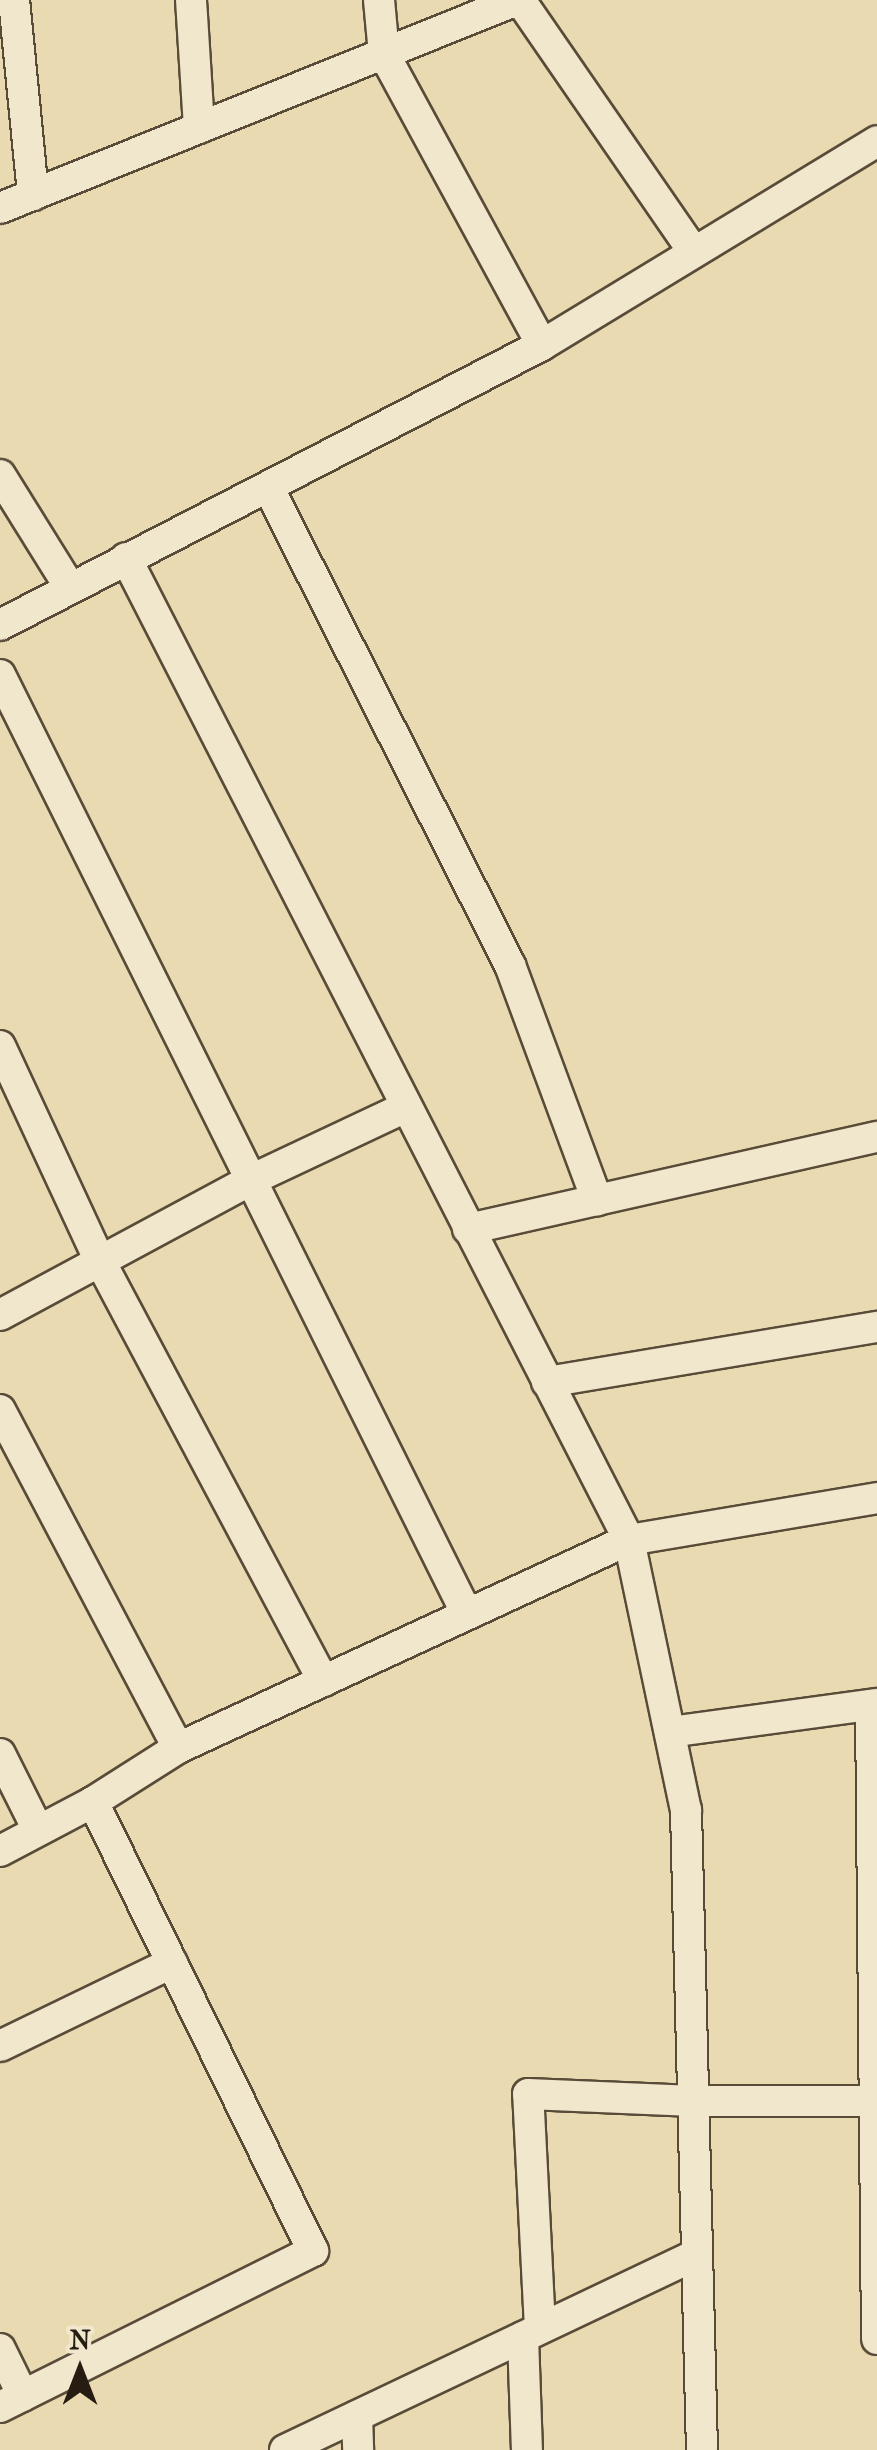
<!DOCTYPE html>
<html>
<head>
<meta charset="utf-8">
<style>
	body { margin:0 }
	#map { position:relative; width:877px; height:2450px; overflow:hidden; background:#eadab2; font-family:"IM FELL French Canon",serif }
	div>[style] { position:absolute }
	.roads { filter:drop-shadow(2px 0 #584c39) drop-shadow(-2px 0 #584c39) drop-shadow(0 2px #584c39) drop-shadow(0 -2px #584c39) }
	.minor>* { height:30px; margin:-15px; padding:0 15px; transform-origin:15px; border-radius:15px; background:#f1e7cd }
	span { translate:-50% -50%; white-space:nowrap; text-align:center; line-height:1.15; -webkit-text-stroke:9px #f1e7cd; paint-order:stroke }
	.north { position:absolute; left:30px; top:2320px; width:100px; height:100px; -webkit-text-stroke:8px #f1e7cd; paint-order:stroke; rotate:0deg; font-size:28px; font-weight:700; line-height:40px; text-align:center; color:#271c11 }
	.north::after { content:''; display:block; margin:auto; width:35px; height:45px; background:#271c11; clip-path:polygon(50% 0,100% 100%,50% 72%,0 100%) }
</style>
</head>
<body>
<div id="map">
	<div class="roads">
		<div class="minor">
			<i style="left:14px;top:0;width:196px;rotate:84.4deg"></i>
			<i style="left:191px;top:0;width:128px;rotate:86.4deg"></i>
			<i style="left:379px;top:0;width:54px;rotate:84.7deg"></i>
			<i style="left:384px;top:54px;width:331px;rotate:61.5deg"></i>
			<i style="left:520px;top:0;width:306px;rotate:55.4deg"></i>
			<i style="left:0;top:208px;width:557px;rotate:-21.92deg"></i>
			<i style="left:0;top:475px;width:131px;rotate:58.1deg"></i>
			<i style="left:268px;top:487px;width:536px;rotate:63.15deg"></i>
			<i style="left:510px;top:965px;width:251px;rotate:69.7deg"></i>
			<i style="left:126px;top:558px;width:1103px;rotate:62.88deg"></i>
			<i style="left:629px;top:1540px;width:276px;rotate:78.1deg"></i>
			<i style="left:686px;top:1810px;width:640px;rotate:88.57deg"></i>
			<i style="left:0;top:625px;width:610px;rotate:-27.32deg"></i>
			<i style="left:542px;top:345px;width:392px;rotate:-31.3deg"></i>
			<i style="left:0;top:675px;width:1049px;rotate:63.56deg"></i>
			<i style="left:0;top:1046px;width:237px;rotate:65.1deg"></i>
			<i style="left:100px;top:1261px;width:476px;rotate:62deg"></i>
			<i style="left:468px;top:1229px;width:419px;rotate:-12.7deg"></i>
			<i style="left:0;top:1315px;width:287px;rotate:-28.3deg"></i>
			<i style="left:253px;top:1179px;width:169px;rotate:-25.2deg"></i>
			<i style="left:547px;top:1382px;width:335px;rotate:-9.5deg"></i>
			<i style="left:0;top:1410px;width:382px;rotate:62.2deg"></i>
			<i style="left:178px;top:1748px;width:101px;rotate:147.6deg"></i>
			<i style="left:93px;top:1802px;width:105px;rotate:152.2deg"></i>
			<i style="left:871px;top:1705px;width:634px;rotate:89.46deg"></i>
			<i style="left:670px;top:1732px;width:209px;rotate:-7.7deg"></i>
			<i style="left:178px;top:1748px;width:497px;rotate:-24.8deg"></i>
			<i style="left:629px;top:1540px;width:252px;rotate:-9.6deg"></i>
			<i style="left:0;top:1754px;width:85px;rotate:63.4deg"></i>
			<i style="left:0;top:2046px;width:191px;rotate:-25.8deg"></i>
			<i style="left:540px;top:2328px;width:234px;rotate:-92.9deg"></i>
			<i style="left:528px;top:2094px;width:166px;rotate:2.4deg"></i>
			<i style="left:694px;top:2101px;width:183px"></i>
			<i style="left:523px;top:2337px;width:113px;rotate:88deg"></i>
			<i style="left:0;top:2349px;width:52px;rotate:63.9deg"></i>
			<i style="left:0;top:2407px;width:350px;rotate:-26.5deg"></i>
			<i style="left:313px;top:2251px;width:500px;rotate:-116.1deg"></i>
			<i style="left:357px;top:2416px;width:34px;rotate:88deg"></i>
			<i style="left:285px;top:2450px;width:456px;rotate:-25.4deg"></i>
		</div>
	</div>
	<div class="north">N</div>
</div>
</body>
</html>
